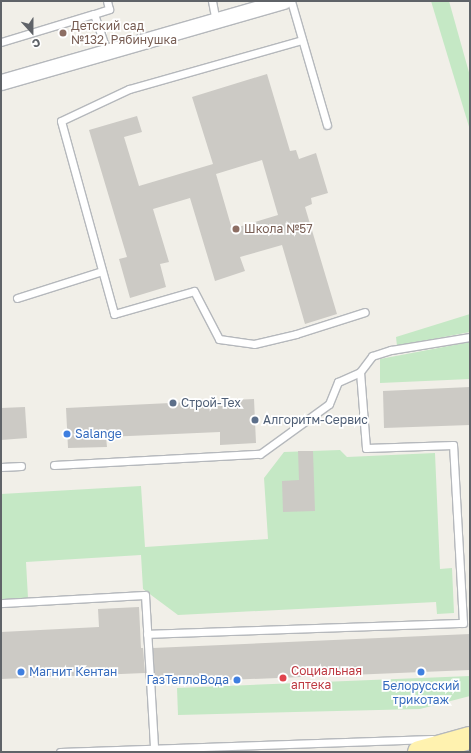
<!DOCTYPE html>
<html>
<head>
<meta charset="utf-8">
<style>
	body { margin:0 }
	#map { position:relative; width:471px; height:753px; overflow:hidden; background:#f1efe8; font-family:"Golos Text",sans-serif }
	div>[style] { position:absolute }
	.green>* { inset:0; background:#c5e8c5 }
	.building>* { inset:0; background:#cccac5 }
	.roads { filter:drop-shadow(1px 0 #b5b8bc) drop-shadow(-1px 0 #b5b8bc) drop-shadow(0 1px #b5b8bc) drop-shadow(0 -1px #b5b8bc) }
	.service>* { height:7px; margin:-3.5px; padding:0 3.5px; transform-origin:3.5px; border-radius:3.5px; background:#fff }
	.minor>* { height:15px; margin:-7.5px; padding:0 7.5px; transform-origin:7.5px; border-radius:7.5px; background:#fff }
	.primary>* { height:22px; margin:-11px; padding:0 11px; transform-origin:11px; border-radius:11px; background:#fff2af }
	.dots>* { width:11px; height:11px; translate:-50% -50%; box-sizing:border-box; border:2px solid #fff; border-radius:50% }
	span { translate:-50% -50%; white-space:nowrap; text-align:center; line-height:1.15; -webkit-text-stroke:3.5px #fff; paint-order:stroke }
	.education-label { font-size:12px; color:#785e54 }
	.left { translate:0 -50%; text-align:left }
	.service-label { font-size:12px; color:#4e5e75 }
	.shop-label { font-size:12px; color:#366cbe }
	.right { translate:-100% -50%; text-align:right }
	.health-label { font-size:12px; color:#be3a42 }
	.frame { position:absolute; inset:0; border:2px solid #5f6368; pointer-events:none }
	.north { position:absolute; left:12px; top:12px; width:40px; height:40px; -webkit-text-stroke:3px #fff; paint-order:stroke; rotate:159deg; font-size:11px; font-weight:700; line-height:16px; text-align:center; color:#5f6368 }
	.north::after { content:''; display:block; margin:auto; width:14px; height:18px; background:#5f6368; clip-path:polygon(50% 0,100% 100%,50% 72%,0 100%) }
</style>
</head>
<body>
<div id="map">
	<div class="green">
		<i style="clip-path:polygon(431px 1px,449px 1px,470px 76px,470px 130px)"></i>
		<i style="clip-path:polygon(470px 314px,470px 332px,397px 346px,396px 337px)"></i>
		<i style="clip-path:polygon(470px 342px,470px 379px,380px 383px,380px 359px)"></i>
		<i style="clip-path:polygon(340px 450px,347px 457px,435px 453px,440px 569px,452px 568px,454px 613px,437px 614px,436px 602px,178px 615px,143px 589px,141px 555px,26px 562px,28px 598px,1px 600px,1px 494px,141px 486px,145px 547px,268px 539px,264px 478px,284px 452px)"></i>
		<i style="clip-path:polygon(470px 676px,470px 696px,420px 709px,178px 715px,177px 688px)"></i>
	</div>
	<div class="building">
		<i style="clip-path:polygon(evenodd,267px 74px,290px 151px,296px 150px,299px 159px,316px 153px,328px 193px,311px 198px,312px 204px,305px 207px,337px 314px,305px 324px,282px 245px,240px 257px,245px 271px,215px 281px,190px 198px,153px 209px,169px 262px,160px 264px,166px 287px,130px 298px,119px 259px,127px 257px,89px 130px,137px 116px,142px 132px,124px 137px,139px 186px,213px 164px,192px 97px,267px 74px,262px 160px,278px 215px,232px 229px,216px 174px,262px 160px)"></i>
		<i style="clip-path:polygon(470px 387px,470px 425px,384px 428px,383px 391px)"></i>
		<i style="clip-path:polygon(254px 399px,256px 443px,220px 445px,220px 432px,106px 437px,107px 447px,68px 448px,66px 408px)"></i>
		<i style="clip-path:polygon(25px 407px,27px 438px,1px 440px,1px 408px)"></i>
		<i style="clip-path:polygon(298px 451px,313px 451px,315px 511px,283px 512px,282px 481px,299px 480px)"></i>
		<i style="clip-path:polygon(139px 607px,141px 648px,143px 648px,145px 673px,1px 679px,1px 632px,99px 627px,98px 609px)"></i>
		<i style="clip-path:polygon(470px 634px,470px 670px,155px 683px,153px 648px)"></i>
	</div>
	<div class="roads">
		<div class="service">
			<i style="left:212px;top:1px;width:20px;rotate:79deg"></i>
			<i style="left:291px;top:1px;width:129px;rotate:73.8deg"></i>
			<i style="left:302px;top:40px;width:180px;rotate:164.2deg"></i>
			<i style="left:129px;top:89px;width:75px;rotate:154.8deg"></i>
			<i style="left:61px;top:121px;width:200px;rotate:74.6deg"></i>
			<i style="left:114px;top:314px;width:83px;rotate:-16deg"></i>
			<i style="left:194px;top:291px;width:54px;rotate:62.5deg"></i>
			<i style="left:219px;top:339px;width:35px;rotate:8deg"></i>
			<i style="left:254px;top:344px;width:43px;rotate:-13.4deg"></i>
			<i style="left:296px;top:334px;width:72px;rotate:-17.7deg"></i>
			<i style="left:1px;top:42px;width:97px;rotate:-16.8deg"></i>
			<i style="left:107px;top:52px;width:40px;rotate:-108.9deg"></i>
			<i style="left:94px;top:14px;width:16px;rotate:-18deg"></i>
			<i style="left:109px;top:9px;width:8px;rotate:-104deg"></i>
			<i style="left:17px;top:298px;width:89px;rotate:-17.6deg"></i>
			<i style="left:54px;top:465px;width:206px;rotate:-3.1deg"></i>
			<i style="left:260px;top:454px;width:85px;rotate:-35.9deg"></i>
			<i style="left:329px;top:404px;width:24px;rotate:-68deg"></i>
			<i style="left:338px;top:382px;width:24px;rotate:-24deg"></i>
			<i style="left:360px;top:372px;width:20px;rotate:-53deg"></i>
			<i style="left:372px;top:356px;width:20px;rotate:-18deg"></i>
			<i style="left:391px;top:350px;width:80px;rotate:-9.3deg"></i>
			<i style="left:1px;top:467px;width:20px;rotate:-3deg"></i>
			<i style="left:1px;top:603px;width:144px;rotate:-3.2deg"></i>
			<i style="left:145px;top:595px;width:153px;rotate:86.6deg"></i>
			<i style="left:147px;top:634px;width:316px;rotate:-2deg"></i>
			<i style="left:463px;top:623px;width:178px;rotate:-93.2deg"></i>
			<i style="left:453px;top:445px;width:87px;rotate:178deg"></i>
			<i style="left:366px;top:448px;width:76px;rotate:-94.5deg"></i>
			<i style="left:60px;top:752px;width:372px;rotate:-2deg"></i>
		</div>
		<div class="minor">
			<i style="left:1px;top:82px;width:294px;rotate:-16deg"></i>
		</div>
		<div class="primary">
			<i style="left:419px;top:752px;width:53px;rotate:-15.4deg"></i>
		</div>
	</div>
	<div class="dots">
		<i style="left:63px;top:33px;background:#8d6e63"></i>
		<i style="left:236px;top:229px;background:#8d6e63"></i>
		<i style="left:173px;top:403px;background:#5c6f8a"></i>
		<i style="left:255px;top:420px;background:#5c6f8a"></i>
		<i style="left:67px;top:434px;background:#3f7fe0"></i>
		<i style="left:21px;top:672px;background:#3f7fe0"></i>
		<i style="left:421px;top:672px;background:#3f7fe0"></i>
		<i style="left:283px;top:678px;background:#e0444e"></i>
		<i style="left:237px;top:680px;background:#3f7fe0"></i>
	</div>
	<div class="education-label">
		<span class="left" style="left:71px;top:33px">Детский сад<br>№132, Рябинушка</span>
		<span class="left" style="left:244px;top:229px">Школа №57</span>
	</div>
	<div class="service-label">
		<span class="left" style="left:181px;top:403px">Строй-Тех</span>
		<span class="left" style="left:263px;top:420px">Алгоритм-Сервис</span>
	</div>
	<div class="shop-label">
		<span class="left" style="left:75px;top:434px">Salange</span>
		<span class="left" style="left:29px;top:672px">Магнит Кентан</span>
		<span class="right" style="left:229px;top:680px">ГазТеплоВода</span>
		<span style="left:421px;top:693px">Белорусский<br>трикотаж</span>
	</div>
	<div class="health-label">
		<span class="left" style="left:291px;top:678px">Социальная<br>аптека</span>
	</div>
	<div class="frame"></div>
	<div class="north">С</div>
</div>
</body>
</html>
